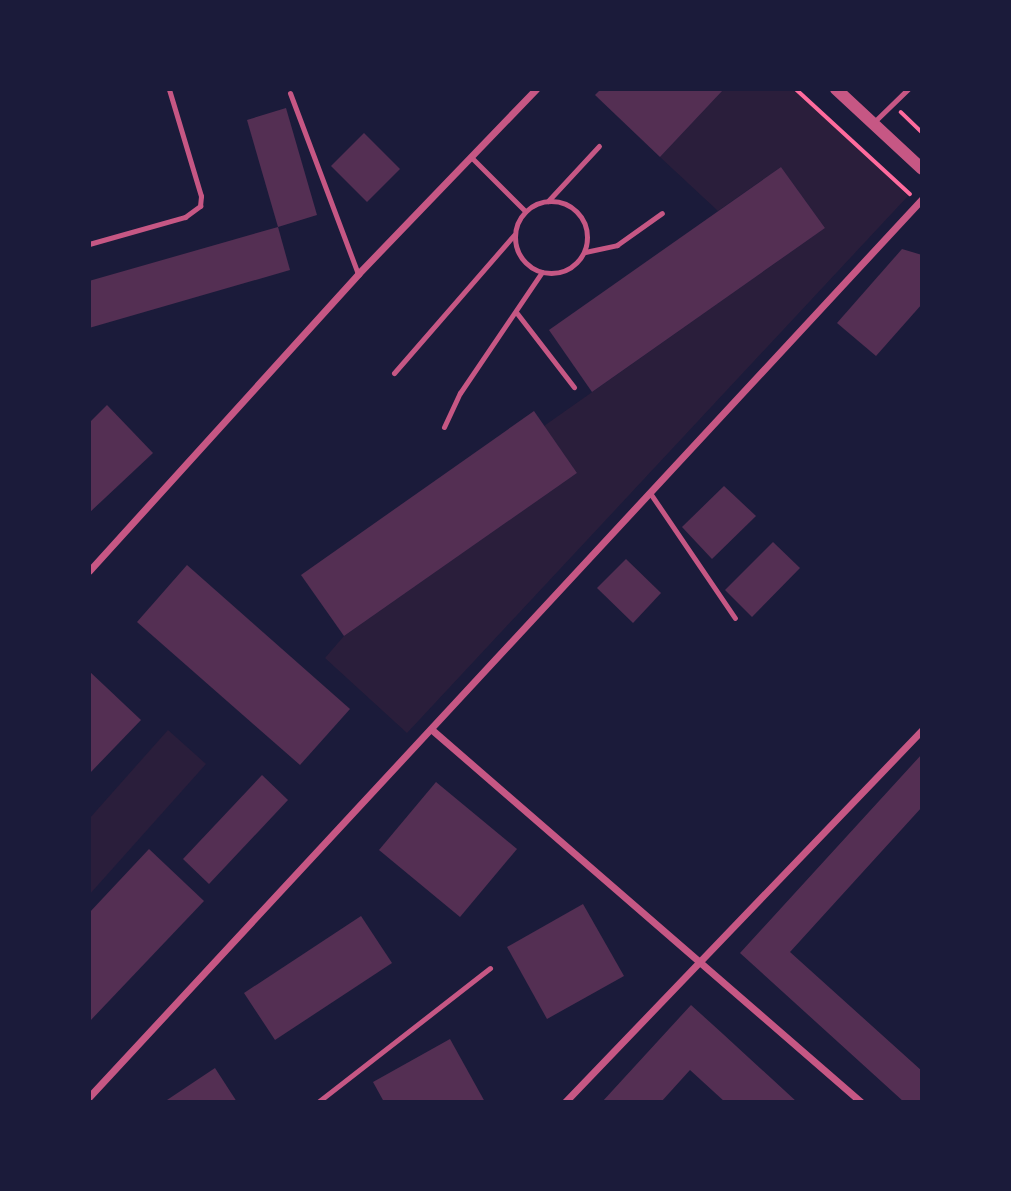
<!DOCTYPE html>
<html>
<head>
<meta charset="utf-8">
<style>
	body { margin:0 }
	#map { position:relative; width:1011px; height:1191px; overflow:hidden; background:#1b1b3a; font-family:Figtree,sans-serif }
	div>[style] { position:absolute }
	.green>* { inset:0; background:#2a1e3b }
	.building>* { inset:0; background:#542f53 }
	.path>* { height:3.5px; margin:-1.75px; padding:0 1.75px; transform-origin:1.75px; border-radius:1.75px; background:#ff6b9d }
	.service>* { height:5px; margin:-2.5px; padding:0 2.5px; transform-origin:2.5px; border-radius:2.5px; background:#c65784 }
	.service>.ring { margin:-2.5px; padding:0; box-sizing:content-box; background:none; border:5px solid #c65784; border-radius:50% }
	.minor>* { height:7px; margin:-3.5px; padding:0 3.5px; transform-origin:3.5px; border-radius:3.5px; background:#c65784 }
	.tertiary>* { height:12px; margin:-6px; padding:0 6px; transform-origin:6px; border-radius:6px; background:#c65784 }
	span { translate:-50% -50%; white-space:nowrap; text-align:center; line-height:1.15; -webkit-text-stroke:7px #1b1b3a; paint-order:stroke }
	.frame { position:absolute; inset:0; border:91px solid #1b1b3a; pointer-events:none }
</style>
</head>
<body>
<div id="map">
	<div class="green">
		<i style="clip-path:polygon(724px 89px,795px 89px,908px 196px,407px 733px,325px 658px,344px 636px,577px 473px,544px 426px,825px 228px,781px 167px,718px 211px,660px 157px)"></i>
		<i style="clip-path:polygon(168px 730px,206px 764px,89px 895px,89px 819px)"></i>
	</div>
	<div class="building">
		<i style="clip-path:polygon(601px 89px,724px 89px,660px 157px,595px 95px)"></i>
		<i style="clip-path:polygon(286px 108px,317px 215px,278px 227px,247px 120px)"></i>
		<i style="clip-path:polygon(364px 133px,400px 169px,367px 202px,331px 166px)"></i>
		<i style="clip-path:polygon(781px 167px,825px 228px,592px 392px,549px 330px)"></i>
		<i style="clip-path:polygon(278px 227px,290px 270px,89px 328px,89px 281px)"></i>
		<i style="clip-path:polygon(902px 249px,922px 255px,922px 304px,876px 356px,837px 323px)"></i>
		<i style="clip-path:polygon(107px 405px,153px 453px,89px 513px,89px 423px)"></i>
		<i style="clip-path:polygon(534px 411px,577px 473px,344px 636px,301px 575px)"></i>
		<i style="clip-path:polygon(724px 486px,756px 516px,712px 559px,682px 527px)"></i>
		<i style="clip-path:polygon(773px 542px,800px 568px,752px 617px,725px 590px)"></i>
		<i style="clip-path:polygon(626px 559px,661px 593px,633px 623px,597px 588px)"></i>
		<i style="clip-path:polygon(187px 565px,350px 709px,300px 765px,137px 622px)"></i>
		<i style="clip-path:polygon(89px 671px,141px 720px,89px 774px)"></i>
		<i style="clip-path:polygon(922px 754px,922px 807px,790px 952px,922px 1071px,922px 1102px,904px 1102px,740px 953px)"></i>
		<i style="clip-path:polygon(262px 775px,288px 800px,209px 884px,183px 859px)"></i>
		<i style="clip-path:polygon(436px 782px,517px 849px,460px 917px,379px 850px)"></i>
		<i style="clip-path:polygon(149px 849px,204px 901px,89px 1022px,89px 913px)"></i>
		<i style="clip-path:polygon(583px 904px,624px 976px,547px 1019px,507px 947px)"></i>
		<i style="clip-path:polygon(361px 916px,392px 963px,275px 1040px,244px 993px)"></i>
		<i style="clip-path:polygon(691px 1005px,723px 1034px,797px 1102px,725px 1102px,690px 1070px,661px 1102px,602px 1102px)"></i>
		<i style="clip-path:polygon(450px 1039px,485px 1102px,384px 1102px,373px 1082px)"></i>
		<i style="clip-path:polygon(215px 1068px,237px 1102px,164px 1102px)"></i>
	</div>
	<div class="path">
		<i style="left:796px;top:89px;width:155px;rotate:42.6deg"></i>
		<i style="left:901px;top:112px;width:29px;rotate:44deg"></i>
	</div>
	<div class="service">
		<i style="left:290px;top:93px;width:193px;rotate:69.4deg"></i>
		<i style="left:873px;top:123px;width:49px;rotate:-44.2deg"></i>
		<i style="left:473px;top:159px;width:74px;rotate:45deg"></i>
		<i class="ring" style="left:515px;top:201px;width:67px;height:67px"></i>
		<i style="left:548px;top:201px;width:75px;rotate:-47.2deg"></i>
		<i style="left:89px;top:244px;width:100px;rotate:-15.7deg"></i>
		<i style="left:185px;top:217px;width:19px;rotate:-36deg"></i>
		<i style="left:200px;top:206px;width:10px;rotate:-84deg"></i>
		<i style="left:201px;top:196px;width:112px;rotate:-106.7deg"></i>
		<i style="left:585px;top:252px;width:33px;rotate:-12deg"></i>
		<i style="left:617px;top:245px;width:55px;rotate:-35.4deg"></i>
		<i style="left:516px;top:312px;width:95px;rotate:52.3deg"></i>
		<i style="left:394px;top:373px;width:183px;rotate:-49deg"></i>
		<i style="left:444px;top:427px;width:38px;rotate:-65deg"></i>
		<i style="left:460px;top:393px;width:146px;rotate:-55.9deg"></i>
		<i style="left:650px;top:493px;width:151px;rotate:55.8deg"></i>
		<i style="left:318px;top:1102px;width:218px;rotate:-37.9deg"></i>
	</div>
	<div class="minor">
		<i style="left:89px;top:571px;width:401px;rotate:-47.8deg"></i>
		<i style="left:358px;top:274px;width:257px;rotate:-46.1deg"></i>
		<i style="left:431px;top:729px;width:569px;rotate:40.94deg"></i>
		<i style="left:89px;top:1097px;width:1225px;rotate:-47.15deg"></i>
		<i style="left:565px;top:1102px;width:516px;rotate:-46.18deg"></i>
	</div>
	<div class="tertiary">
		<i style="left:836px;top:89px;width:117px;rotate:42.9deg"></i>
	</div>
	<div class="frame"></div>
</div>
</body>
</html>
